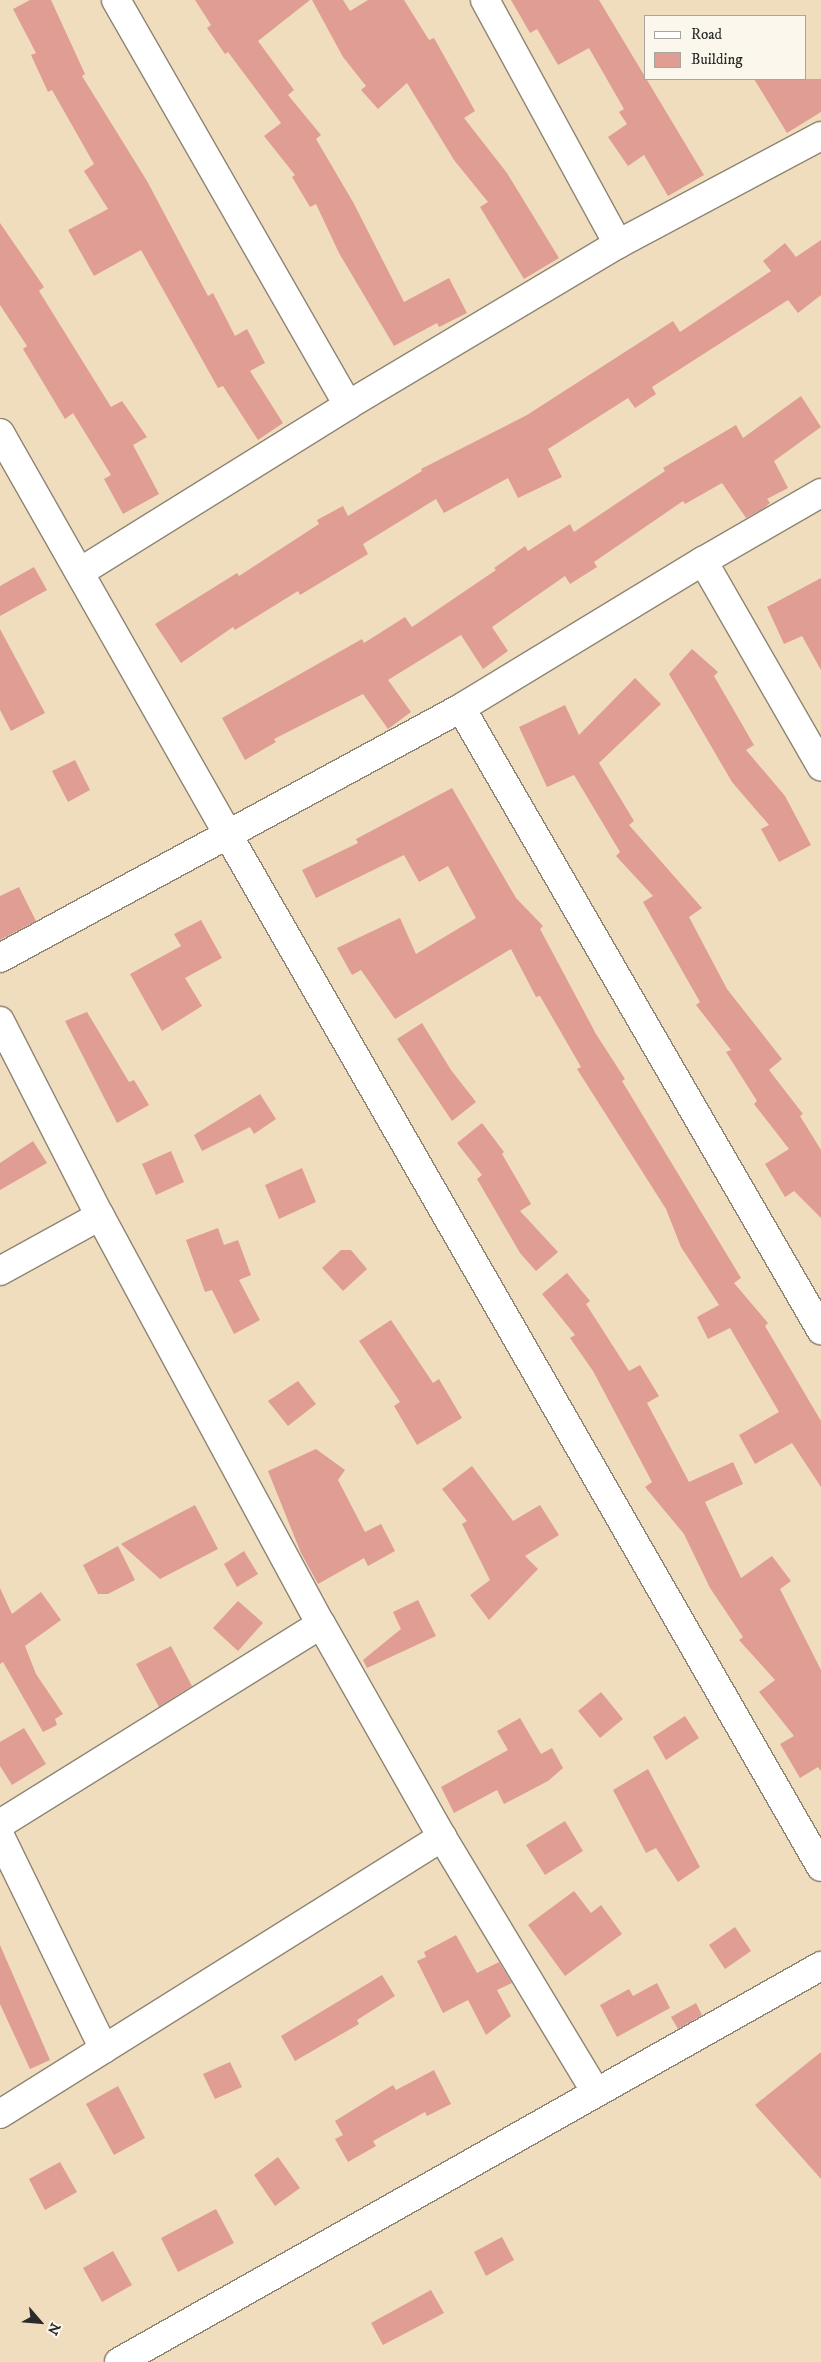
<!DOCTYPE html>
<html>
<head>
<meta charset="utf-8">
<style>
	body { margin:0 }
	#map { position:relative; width:821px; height:2362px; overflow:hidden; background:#f0ddbd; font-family:"IM FELL DW Pica",serif }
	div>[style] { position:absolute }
	.building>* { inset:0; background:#e09d94 }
	.roads { filter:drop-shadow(1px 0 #8e8474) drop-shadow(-1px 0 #8e8474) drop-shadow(0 1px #8e8474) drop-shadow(0 -1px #8e8474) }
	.street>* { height:28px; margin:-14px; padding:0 14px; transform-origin:14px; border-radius:14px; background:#fff }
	span { translate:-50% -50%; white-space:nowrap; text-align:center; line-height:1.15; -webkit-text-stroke:4px #fbf7ec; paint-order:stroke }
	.legend { position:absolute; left:644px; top:15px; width:162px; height:65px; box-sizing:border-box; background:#fbf7ec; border:1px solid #a8a59f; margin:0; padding:6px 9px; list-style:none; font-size:15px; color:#2b2b2b }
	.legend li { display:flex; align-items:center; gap:10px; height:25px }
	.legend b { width:25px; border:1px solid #a8a59f }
	.north { position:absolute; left:15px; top:2297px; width:50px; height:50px; -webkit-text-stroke:4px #fbf7ec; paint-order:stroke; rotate:117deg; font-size:14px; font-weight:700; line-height:20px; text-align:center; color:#2b2b2b }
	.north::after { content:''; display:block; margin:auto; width:18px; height:22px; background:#2b2b2b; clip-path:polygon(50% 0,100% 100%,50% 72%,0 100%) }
</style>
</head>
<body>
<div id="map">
	<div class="building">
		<i style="clip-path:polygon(30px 0,51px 0,85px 74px,82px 76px,147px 181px,208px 296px,213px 293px,235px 336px,247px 329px,265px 363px,250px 371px,283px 423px,258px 440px,223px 386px,218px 388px,141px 250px,94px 276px,68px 230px,108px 209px,84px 171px,94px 164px,52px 90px,48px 92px,31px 55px,36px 53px,13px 9px)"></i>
		<i style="clip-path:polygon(195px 0,310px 0,258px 41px,294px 90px,288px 95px,321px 135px,316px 139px,353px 202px,404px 302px,449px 278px,467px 313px,439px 327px,437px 323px,394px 346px,339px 253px,316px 204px,310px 207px,292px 177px,295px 175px,264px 136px,281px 123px,228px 52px,225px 54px,207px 28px,211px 25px)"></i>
		<i style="clip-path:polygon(312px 0,343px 0,350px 11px,368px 0,404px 0,429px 40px,434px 38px,475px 111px,464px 118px,507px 173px,559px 258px,524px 279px,480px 207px,488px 202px,454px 160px,407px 83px,378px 109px,361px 90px,366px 86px,343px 57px)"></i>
		<i style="clip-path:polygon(511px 0,599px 0,704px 175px,668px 196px,644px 155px,628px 166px,608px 137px,627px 124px,619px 112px,624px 109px,589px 48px,558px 65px,537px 29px,530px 33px)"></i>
		<i style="clip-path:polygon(754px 79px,821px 79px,821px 112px,787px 133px)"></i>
		<i style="clip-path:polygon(0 223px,44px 287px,39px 291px,111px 407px,122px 401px,147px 437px,133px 445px,159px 494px,123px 514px,104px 479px,111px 475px,73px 413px,65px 419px,23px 349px,27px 346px,0 305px)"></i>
		<i style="clip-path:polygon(821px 240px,821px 295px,798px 313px,788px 300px,652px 387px,656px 394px,635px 408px,628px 398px,548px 449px,562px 477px,518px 498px,508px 478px,444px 513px,436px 499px,363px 544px,368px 554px,300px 595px,298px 591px,235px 630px,233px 627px,181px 663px,155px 624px,237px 573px,239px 576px,319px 524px,317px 520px,343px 506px,348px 516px,422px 471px,421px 469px,527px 415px,673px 321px,680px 332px,771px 271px,763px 261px,785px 243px,796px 257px)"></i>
		<i style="clip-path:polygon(801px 396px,821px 427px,774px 461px,788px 488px,767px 499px,770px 503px,763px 509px,746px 518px,722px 483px,685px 504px,683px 501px,594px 562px,597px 567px,570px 584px,565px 576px,492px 627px,508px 651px,483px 669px,461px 635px,388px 680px,411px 712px,388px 729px,363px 694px,274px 739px,276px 742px,245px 760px,222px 718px,362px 639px,364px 643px,405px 617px,412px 627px,496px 570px,494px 568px,525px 546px,528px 551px,570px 524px,574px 532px,665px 471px,663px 468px,736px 425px,743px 438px)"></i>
		<i style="clip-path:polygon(34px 567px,47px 590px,0 616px,0 586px)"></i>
		<i style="clip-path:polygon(821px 578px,821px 670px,802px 636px,784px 644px,767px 607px)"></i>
		<i style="clip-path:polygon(0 629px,45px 713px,11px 731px,0 710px)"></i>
		<i style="clip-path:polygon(692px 649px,718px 672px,714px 676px,754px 745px,746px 750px,785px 796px,811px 845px,779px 862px,761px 829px,769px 825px,732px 782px,669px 674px)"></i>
		<i style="clip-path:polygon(635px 678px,661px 704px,599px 763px,634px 821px,629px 825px,702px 908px,689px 917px,727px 989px,782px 1059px,769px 1070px,803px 1114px,800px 1116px,821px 1150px,821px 1218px,794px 1191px,785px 1197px,765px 1164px,789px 1149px,754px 1104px,757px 1101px,726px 1052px,731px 1050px,696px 1005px,700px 1002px,643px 902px,653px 896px,616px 856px,620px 852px,574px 775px,547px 787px,519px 727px,565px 705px,579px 735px)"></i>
		<i style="clip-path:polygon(75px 760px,90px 790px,68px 802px,52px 771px)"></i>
		<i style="clip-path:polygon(452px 788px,516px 898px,543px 926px,540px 929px,596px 1034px,625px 1079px,622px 1081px,741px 1278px,734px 1283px,768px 1323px,765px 1326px,821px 1421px,821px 1487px,792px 1443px,755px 1464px,739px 1435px,779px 1412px,730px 1328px,708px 1339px,697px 1317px,719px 1305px,681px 1247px,666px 1209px,577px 1069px,581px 1067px,540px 996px,536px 997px,511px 949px,395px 1019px,361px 970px,352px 975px,337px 948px,400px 918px,416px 954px,476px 918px,448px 866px,419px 882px,404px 855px,316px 898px,302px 870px,358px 843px,356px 839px)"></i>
		<i style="clip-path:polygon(19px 887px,36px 921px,0 940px,0 896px)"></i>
		<i style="clip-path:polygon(201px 920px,222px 958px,185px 978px,202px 1006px,162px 1031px,130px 974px,181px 946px,174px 934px)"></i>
		<i style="clip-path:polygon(87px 1012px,129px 1082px,134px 1080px,149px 1105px,117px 1123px,65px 1021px)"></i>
		<i style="clip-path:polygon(422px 1023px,451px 1070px,476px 1102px,452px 1121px,397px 1039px)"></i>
		<i style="clip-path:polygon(260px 1094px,276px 1119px,254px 1134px,250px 1127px,202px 1151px,194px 1135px)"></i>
		<i style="clip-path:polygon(482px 1123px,504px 1152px,502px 1154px,531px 1204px,520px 1211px,558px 1252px,536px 1271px,520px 1253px,477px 1179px,482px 1175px,457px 1143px)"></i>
		<i style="clip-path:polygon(33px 1141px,47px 1163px,0 1190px,0 1163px)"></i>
		<i style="clip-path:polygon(171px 1151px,184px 1182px,156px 1195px,142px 1164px)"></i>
		<i style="clip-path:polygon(302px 1168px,316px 1202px,279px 1219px,265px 1185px)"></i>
		<i style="clip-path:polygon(218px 1228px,224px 1245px,238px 1240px,251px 1275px,239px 1280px,260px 1320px,234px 1334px,212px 1290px,205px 1292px,186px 1240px)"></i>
		<i style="clip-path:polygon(341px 1250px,351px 1250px,367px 1269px,343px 1291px,322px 1268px)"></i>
		<i style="clip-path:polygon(567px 1273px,590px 1301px,586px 1304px,629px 1371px,640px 1365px,659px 1396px,647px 1403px,689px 1482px,733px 1462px,743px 1484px,705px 1502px,741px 1578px,772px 1556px,791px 1581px,780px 1589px,821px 1670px,821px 1771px,818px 1767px,800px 1778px,780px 1744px,794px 1736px,759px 1692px,775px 1680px,739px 1640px,743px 1637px,710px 1588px,684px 1534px,645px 1487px,652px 1482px,593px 1371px,570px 1338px,575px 1335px,542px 1294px)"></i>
		<i style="clip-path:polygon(391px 1320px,433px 1383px,439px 1379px,462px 1418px,417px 1445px,394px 1406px,400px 1402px,359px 1341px)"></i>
		<i style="clip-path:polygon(298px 1381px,316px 1404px,288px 1426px,268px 1401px)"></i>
		<i style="clip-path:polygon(316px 1449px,345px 1470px,338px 1480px,365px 1532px,381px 1524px,395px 1551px,368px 1566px,364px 1558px,318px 1584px,301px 1553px,268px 1471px)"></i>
		<i style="clip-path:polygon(472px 1466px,513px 1521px,540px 1505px,559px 1535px,525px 1556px,538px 1569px,489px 1620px,470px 1595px,490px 1580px,462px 1524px,467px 1521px,442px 1489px)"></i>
		<i style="clip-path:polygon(195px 1505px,218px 1549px,160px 1579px,121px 1544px)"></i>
		<i style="clip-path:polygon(118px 1546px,135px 1580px,108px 1594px,98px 1594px,83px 1565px)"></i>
		<i style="clip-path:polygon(244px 1551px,258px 1574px,237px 1587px,224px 1564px)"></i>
		<i style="clip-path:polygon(0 1588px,12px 1614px,41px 1592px,61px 1620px,25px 1646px,36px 1674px,63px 1714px,55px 1719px,57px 1725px,43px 1732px,3px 1662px,0 1664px)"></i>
		<i style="clip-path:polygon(418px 1600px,436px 1636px,367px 1668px,363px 1660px,401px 1629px,393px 1612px)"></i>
		<i style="clip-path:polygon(238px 1601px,263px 1623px,238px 1651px,213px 1628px)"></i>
		<i style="clip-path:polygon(171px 1646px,192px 1686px,159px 1707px,136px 1664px)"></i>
		<i style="clip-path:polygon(601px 1692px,623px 1719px,600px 1738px,578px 1711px)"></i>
		<i style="clip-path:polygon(685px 1716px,699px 1738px,666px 1760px,653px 1737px)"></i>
		<i style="clip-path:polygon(520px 1718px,541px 1754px,552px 1748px,563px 1768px,548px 1781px,504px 1804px,497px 1790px,454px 1813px,441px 1787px,508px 1750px,497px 1731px)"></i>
		<i style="clip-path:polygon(24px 1728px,46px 1764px,12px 1785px,0 1766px,0 1742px)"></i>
		<i style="clip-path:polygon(648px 1769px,700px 1867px,678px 1882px,656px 1848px,646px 1853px,613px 1790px)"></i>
		<i style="clip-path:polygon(565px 1821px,583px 1851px,545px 1875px,526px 1845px)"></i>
		<i style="clip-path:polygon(574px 1891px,591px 1913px,601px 1905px,622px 1934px,565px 1976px,528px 1925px)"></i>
		<i style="clip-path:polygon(735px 1927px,751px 1951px,725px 1969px,709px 1945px)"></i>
		<i style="clip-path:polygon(456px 1935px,477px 1973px,499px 1962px,512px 1983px,497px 1990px,511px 2016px,486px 2035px,468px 2000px,443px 2013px,417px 1961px,426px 1957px,424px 1952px)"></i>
		<i style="clip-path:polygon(0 1945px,50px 2060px,30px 2069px,0 2004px)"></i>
		<i style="clip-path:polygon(382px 1975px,395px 1996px,357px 2020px,359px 2024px,295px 2061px,281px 2036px)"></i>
		<i style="clip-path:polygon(657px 1983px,670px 2008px,617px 2037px,600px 2005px,629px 1989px,633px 1996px)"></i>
		<i style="clip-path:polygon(696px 2003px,702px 2015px,678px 2029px,671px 2017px)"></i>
		<i style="clip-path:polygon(821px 2052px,821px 2179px,755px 2105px)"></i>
		<i style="clip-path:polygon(230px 2062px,242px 2087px,215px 2099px,203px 2074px)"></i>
		<i style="clip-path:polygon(434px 2070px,451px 2104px,427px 2116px,425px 2112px,373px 2141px,376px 2146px,348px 2162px,335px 2139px,343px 2135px,335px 2121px,393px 2085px,396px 2090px)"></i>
		<i style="clip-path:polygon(118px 2086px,145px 2138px,114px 2155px,86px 2104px)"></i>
		<i style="clip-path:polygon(278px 2157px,300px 2188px,275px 2206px,254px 2175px)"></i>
		<i style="clip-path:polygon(60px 2162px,77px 2192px,45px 2210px,29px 2179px)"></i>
		<i style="clip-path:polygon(216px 2209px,234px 2243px,178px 2272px,161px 2238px)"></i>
		<i style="clip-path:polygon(502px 2237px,514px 2260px,486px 2276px,474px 2252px)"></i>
		<i style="clip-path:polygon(113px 2251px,132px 2285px,102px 2302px,83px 2268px)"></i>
		<i style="clip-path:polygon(431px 2290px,444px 2313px,383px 2345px,371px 2323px)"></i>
	</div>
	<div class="roads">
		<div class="street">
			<i style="left:116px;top:0;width:467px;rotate:60.2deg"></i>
			<i style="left:485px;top:0;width:278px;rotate:61.4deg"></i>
			<i style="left:0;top:433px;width:462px;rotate:60.4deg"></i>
			<i style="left:228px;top:835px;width:1190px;rotate:60.12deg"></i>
			<i style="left:703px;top:561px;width:237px;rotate:60.1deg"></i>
			<i style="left:80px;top:572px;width:316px;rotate:-31.9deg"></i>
			<i style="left:348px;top:405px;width:314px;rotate:-30.8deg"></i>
			<i style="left:618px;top:244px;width:230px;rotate:-28deg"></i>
			<i style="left:461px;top:708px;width:719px;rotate:59.94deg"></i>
			<i style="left:0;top:958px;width:524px;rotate:-28.47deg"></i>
			<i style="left:461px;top:708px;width:283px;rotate:-31.3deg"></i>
			<i style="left:703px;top:561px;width:136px;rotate:-30deg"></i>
			<i style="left:0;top:1021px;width:219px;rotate:62.9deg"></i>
			<i style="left:100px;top:1216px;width:464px;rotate:61.6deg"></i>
			<i style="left:321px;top:1624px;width:245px;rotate:60.4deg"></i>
			<i style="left:442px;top:1837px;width:298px;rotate:58.9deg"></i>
			<i style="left:0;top:1271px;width:114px;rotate:-28.8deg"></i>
			<i style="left:0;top:1824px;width:378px;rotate:-31.9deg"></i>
			<i style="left:0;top:1836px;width:237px;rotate:64deg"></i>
			<i style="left:0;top:2114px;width:522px;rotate:-32.08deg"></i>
			<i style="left:119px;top:2362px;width:806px;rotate:-29.43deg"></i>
		</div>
	</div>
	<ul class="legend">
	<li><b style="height:6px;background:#fff"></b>Road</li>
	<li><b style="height:14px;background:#e09d94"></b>Building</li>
	</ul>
	<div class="north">N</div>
</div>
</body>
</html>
